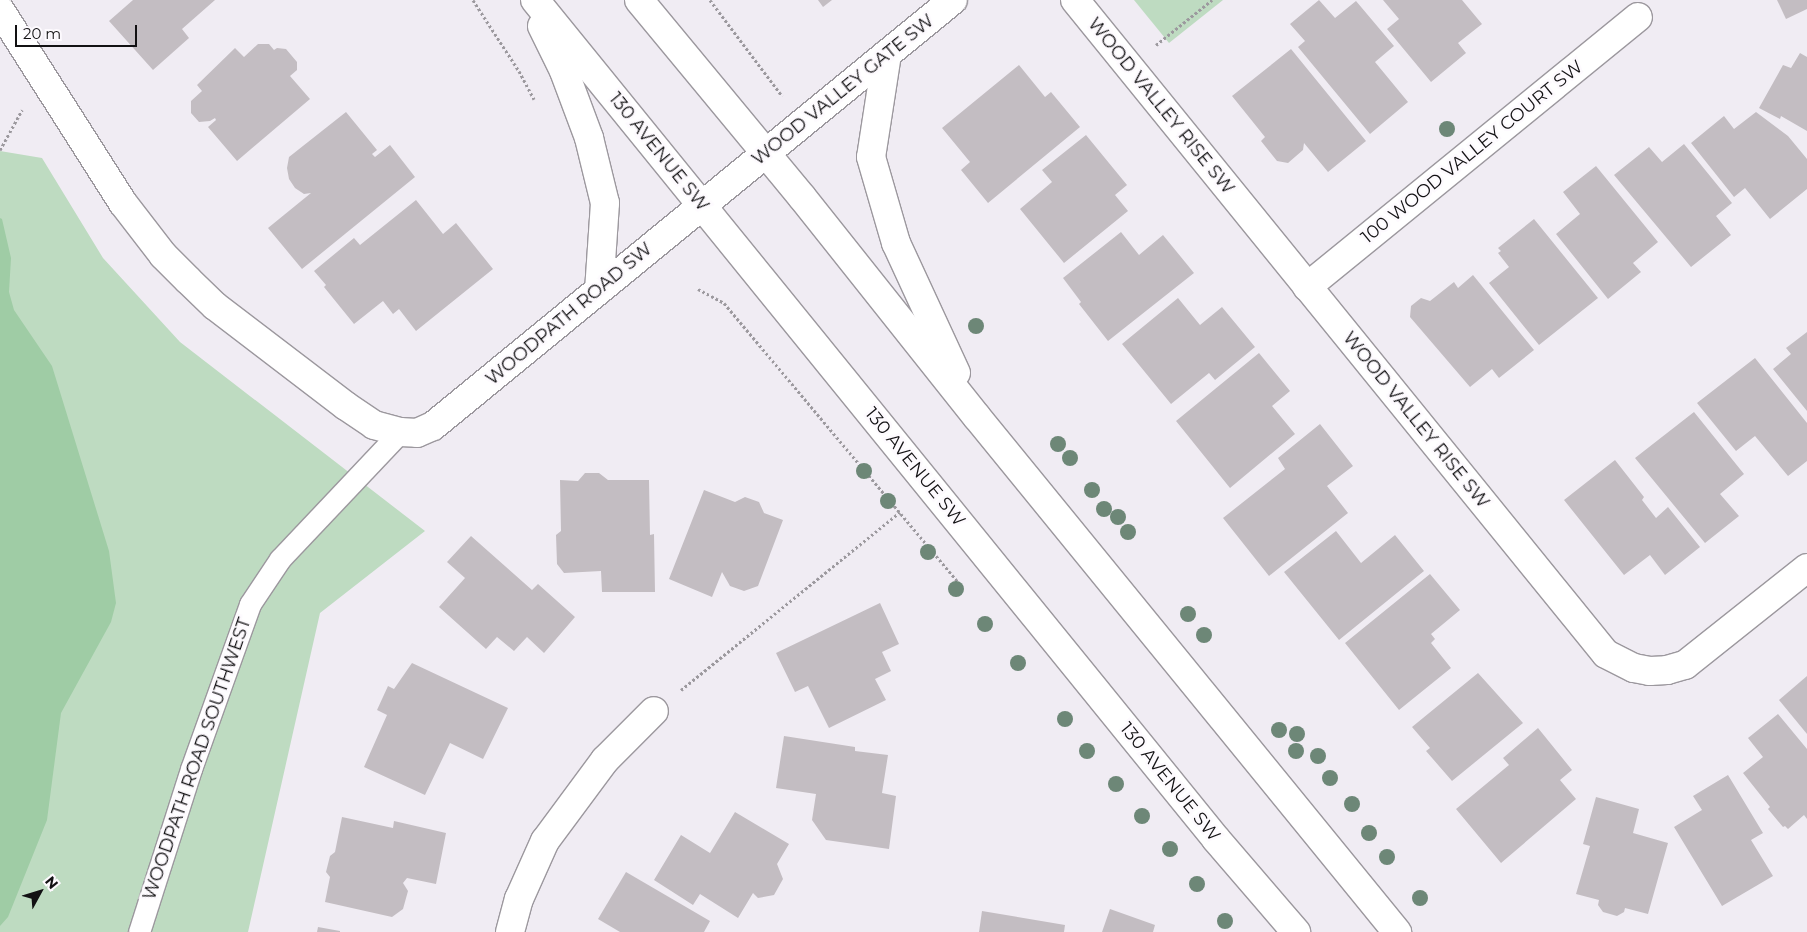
<!DOCTYPE html>
<html>
<head>
<meta charset="utf-8">
<style>
	body { margin:0 }
	#map { position:relative; width:1807px; height:932px; overflow:hidden; background:#f0ecf3; font-family:Montserrat,sans-serif }
	div>[style] { position:absolute }
	.green>* { inset:0; background:#bedbc1 }
	.forest>* { inset:0; background:#9fcca5 }
	.building>* { inset:0; background:#c3bdc2 }
	.path>* { height:3px; margin-top:-1.5px; transform-origin:0; background:repeating-linear-gradient(90deg,#9c999e 0 2.5px,transparent 0 5px) }
	.roads { filter:drop-shadow(1px 0 #9c989e) drop-shadow(-1px 0 #9c989e) drop-shadow(0 1px #9c989e) drop-shadow(0 -1px #9c989e) }
	.lane>* { height:21px; margin:-10.5px; padding:0 10.5px; transform-origin:10.5px; border-radius:10.5px; background:#fff }
	.street>* { height:28px; margin:-14px; padding:0 14px; transform-origin:14px; border-radius:14px; background:#fff }
	.secondary>* { height:28px; margin:-14px; padding:0 14px; transform-origin:14px; border-radius:14px; background:#fff }
	.trees>* { width:16px; height:16px; margin:-8px; border-radius:50%; background:#6d8777 }
	span { translate:-50% -50%; white-space:nowrap; text-align:center; line-height:1.15; -webkit-text-stroke:5px #fdfafe; paint-order:stroke }
	.street-label { font-size:18px; color:#121113 }
	.north { position:absolute; left:15px; top:867px; width:50px; height:50px; -webkit-text-stroke:4px #fdfafe; paint-order:stroke; rotate:51deg; font-size:14px; font-weight:700; line-height:20px; text-align:center; color:#121113 }
	.north::after { content:''; display:block; margin:auto; width:18px; height:22px; background:#121113; clip-path:polygon(50% 0,100% 100%,50% 72%,0 100%) }
	.scale { position:absolute; left:15px; top:25px; width:122px; height:22px; box-sizing:border-box; border:2px solid #121113; border-top:0; padding-left:6px; font-size:15px; line-height:18px; white-space:nowrap; color:#121113; -webkit-text-stroke:4px #fdfafe; paint-order:stroke }
</style>
</head>
<body>
<div id="map">
	<div class="green">
		<i style="clip-path:polygon(1134px 0,1223px 0,1169px 43px)"></i>
		<i style="clip-path:polygon(0 151px,42px 158px,103px 258px,180px 342px,425px 531px,320px 613px,248px 932px,0 932px)"></i>
	</div>
	<div class="forest">
		<i style="clip-path:polygon(0 218px,2px 219px,11px 258px,9px 292px,14px 310px,52px 366px,109px 551px,116px 603px,111px 622px,61px 713px,47px 820px,8px 917px,0 926px)"></i>
	</div>
	<div class="building">
		<i style="clip-path:polygon(133px 0,215px 0,182px 29px,189px 38px,153px 70px,109px 21px)"></i>
		<i style="clip-path:polygon(818px 0,832px 0,823px 7px)"></i>
		<i style="clip-path:polygon(1319px 0,1335px 18px,1356px 1px,1394px 46px,1375px 62px,1408px 102px,1370px 134px,1298px 47px,1305px 41px,1290px 24px)"></i>
		<i style="clip-path:polygon(1383px 0,1462px 0,1482px 24px,1458px 43px,1466px 53px,1431px 82px,1387px 29px,1399px 19px)"></i>
		<i style="clip-path:polygon(1777px 0,1807px 0,1807px 9px,1786px 19px)"></i>
		<i style="clip-path:polygon(258px 44px,269px 44px,274px 50px,277px 48px,286px 49px,297px 62px,297px 70px,290px 76px,310px 99px,237px 161px,208px 127px,216px 120px,215px 118px,210px 121px,199px 122px,191px 113px,191px 101px,202px 91px,197px 85px,235px 48px,244px 57px)"></i>
		<i style="clip-path:polygon(1291px 49px,1366px 141px,1328px 172px,1304px 143px,1303px 150px,1288px 163px,1277px 161px,1261px 141px,1265px 137px,1232px 96px)"></i>
		<i style="clip-path:polygon(1800px 53px,1807px 57px,1807px 131px,1781px 116px,1780px 119px,1759px 108px,1783px 65px,1791px 68px)"></i>
		<i style="clip-path:polygon(1019px 65px,1045px 97px,1051px 92px,1080px 127px,988px 203px,961px 170px,970px 162px,942px 128px)"></i>
		<i style="clip-path:polygon(346px 112px,377px 150px,372px 154px,375px 157px,390px 145px,415px 177px,302px 269px,268px 228px,311px 193px,304px 194px,295px 188px,289px 179px,287px 168px,289px 157px)"></i>
		<i style="clip-path:polygon(1756px 112px,1788px 136px,1807px 159px,1807px 189px,1770px 219px,1745px 188px,1734px 197px,1691px 143px,1724px 116px,1734px 129px)"></i>
		<i style="clip-path:polygon(1086px 135px,1127px 185px,1115px 195px,1128px 211px,1064px 263px,1020px 209px,1052px 182px,1042px 170px)"></i>
		<i style="clip-path:polygon(1684px 144px,1732px 203px,1716px 216px,1731px 235px,1691px 267px,1614px 175px,1649px 147px,1662px 162px)"></i>
		<i style="clip-path:polygon(1596px 166px,1658px 242px,1633px 263px,1641px 272px,1608px 299px,1556px 234px,1580px 214px,1563px 192px)"></i>
		<i style="clip-path:polygon(416px 200px,443px 234px,456px 223px,493px 269px,416px 331px,399px 309px,393px 314px,383px 301px,354px 324px,324px 287px,326px 285px,314px 271px,354px 238px,360px 245px)"></i>
		<i style="clip-path:polygon(1534px 219px,1598px 298px,1539px 345px,1489px 283px,1509px 267px,1498px 253px,1501px 251px,1498px 248px)"></i>
		<i style="clip-path:polygon(1121px 232px,1139px 255px,1163px 235px,1194px 273px,1108px 341px,1079px 304px,1081px 302px,1063px 278px)"></i>
		<i style="clip-path:polygon(1473px 275px,1534px 350px,1499px 378px,1492px 369px,1470px 387px,1410px 317px,1411px 306px,1421px 298px,1430px 301px,1454px 282px,1458px 288px)"></i>
		<i style="clip-path:polygon(1178px 298px,1200px 325px,1222px 307px,1255px 347px,1215px 380px,1209px 373px,1171px 404px,1122px 344px)"></i>
		<i style="clip-path:polygon(1807px 332px,1807px 411px,1773px 369px,1791px 354px,1786px 348px)"></i>
		<i style="clip-path:polygon(1259px 353px,1290px 391px,1272px 406px,1295px 434px,1230px 488px,1176px 421px)"></i>
		<i style="clip-path:polygon(1755px 358px,1807px 423px,1807px 461px,1788px 476px,1755px 436px,1736px 451px,1697px 403px)"></i>
		<i style="clip-path:polygon(1694px 412px,1744px 474px,1720px 494px,1739px 516px,1705px 543px,1635px 458px)"></i>
		<i style="clip-path:polygon(1320px 424px,1353px 466px,1327px 486px,1348px 513px,1269px 576px,1223px 518px,1285px 469px,1278px 458px)"></i>
		<i style="clip-path:polygon(1615px 460px,1644px 497px,1642px 500px,1656px 518px,1668px 507px,1700px 547px,1665px 575px,1650px 555px,1624px 575px,1564px 500px)"></i>
		<i style="clip-path:polygon(585px 473px,599px 473px,608px 480px,649px 480px,650px 535px,654px 534px,655px 592px,602px 592px,601px 571px,564px 573px,557px 564px,556px 535px,561px 531px,560px 480px,578px 481px)"></i>
		<i style="clip-path:polygon(704px 490px,735px 502px,745px 497px,759px 502px,764px 513px,783px 520px,758px 586px,744px 591px,730px 586px,722px 572px,712px 597px,669px 579px)"></i>
		<i style="clip-path:polygon(1336px 531px,1361px 563px,1395px 535px,1424px 571px,1339px 640px,1284px 572px)"></i>
		<i style="clip-path:polygon(471px 536px,532px 590px,538px 584px,575px 617px,544px 653px,527px 637px,514px 651px,497px 637px,486px 649px,439px 607px,465px 578px,447px 562px)"></i>
		<i style="clip-path:polygon(1430px 574px,1460px 610px,1431px 634px,1435px 639px,1431px 643px,1451px 668px,1399px 710px,1345px 643px)"></i>
		<i style="clip-path:polygon(880px 603px,899px 644px,882px 652px,891px 671px,875px 679px,886px 700px,829px 728px,808px 686px,795px 692px,776px 653px)"></i>
		<i style="clip-path:polygon(412px 663px,508px 708px,483px 759px,450px 743px,425px 795px,364px 767px,387px 715px,377px 710px,388px 686px,394px 689px)"></i>
		<i style="clip-path:polygon(1478px 673px,1523px 723px,1452px 781px,1426px 751px,1430px 748px,1412px 727px)"></i>
		<i style="clip-path:polygon(1807px 676px,1807px 734px,1779px 700px)"></i>
		<i style="clip-path:polygon(1778px 714px,1807px 749px,1807px 819px,1804px 815px,1788px 829px,1785px 826px,1783px 827px,1768px 809px,1770px 807px,1743px 773px,1763px 757px,1748px 738px)"></i>
		<i style="clip-path:polygon(1538px 728px,1572px 770px,1560px 780px,1576px 799px,1501px 863px,1456px 809px,1509px 765px,1503px 758px)"></i>
		<i style="clip-path:polygon(784px 736px,855px 747px,855px 751px,888px 755px,882px 793px,896px 796px,889px 849px,826px 840px,812px 820px,816px 794px,776px 788px)"></i>
		<i style="clip-path:polygon(1728px 775px,1763px 833px,1751px 840px,1773px 876px,1722px 906px,1674px 827px,1702px 810px,1693px 796px)"></i>
		<i style="clip-path:polygon(1596px 797px,1639px 809px,1633px 833px,1668px 843px,1648px 914px,1625px 908px,1624px 912px,1617px 916px,1603px 912px,1598px 905px,1599px 900px,1576px 894px,1590px 846px,1583px 844px)"></i>
		<i style="clip-path:polygon(735px 812px,789px 844px,777px 864px,783px 879px,774px 895px,758px 898px,753px 893px,738px 918px,700px 894px,693px 905px,654px 880px,681px 835px,710px 853px)"></i>
		<i style="clip-path:polygon(342px 817px,393px 828px,394px 821px,446px 833px,436px 884px,407px 878px,403px 883px,408px 891px,403px 909px,392px 917px,325px 902px,330px 877px,326px 872px,330px 856px,335px 852px)"></i>
		<i style="clip-path:polygon(626px 872px,710px 921px,704px 932px,620px 932px,598px 919px)"></i>
		<i style="clip-path:polygon(1110px 909px,1155px 925px,1153px 932px,1102px 932px)"></i>
		<i style="clip-path:polygon(982px 911px,1065px 925px,1064px 932px,979px 932px)"></i>
		<i style="clip-path:polygon(318px 927px,340px 931px,340px 932px,317px 932px)"></i>
	</div>
	<div class="path">
		<i style="left:473px;top:0;width:85px;rotate:57.1deg"></i>
		<i style="left:519px;top:71px;width:32px;rotate:62deg"></i>
		<i style="left:710px;top:0;width:120px;rotate:53.1deg"></i>
		<i style="left:1156px;top:45px;width:72px;rotate:-38.8deg"></i>
		<i style="left:0;top:150px;width:46px;rotate:-61.2deg"></i>
		<i style="left:698px;top:289px;width:30px;rotate:28deg"></i>
		<i style="left:724px;top:303px;width:364px;rotate:50deg"></i>
		<i style="left:681px;top:690px;width:282px;rotate:-39.1deg"></i>
	</div>
	<div class="roads">
		<div class="lane">
			<i style="left:139px;top:932px;width:171px;rotate:-72.3deg"></i>
			<i style="left:191px;top:769px;width:175px;rotate:-70.3deg"></i>
			<i style="left:250px;top:604px;width:54px;rotate:-56.3deg"></i>
			<i style="left:280px;top:559px;width:175px;rotate:-46.6deg"></i>
		</div>
		<div class="street">
			<i style="left:1075px;top:0;width:842px;rotate:50.93deg"></i>
			<i style="left:1606px;top:654px;width:31px;rotate:27deg"></i>
			<i style="left:1634px;top:668px;width:16px;rotate:11deg"></i>
			<i style="left:1650px;top:671px;width:17px;rotate:-3deg"></i>
			<i style="left:1667px;top:670px;width:19px;rotate:-16deg"></i>
			<i style="left:1685px;top:665px;width:156px;rotate:-38.5deg"></i>
			<i style="left:0;top:10px;width:229px;rotate:57.5deg"></i>
			<i style="left:123px;top:203px;width:66px;rotate:52.4deg"></i>
			<i style="left:163px;top:255px;width:35px;rotate:45deg"></i>
			<i style="left:188px;top:280px;width:37px;rotate:44deg"></i>
			<i style="left:215px;top:306px;width:165px;rotate:37.4deg"></i>
			<i style="left:346px;top:406px;width:34px;rotate:34deg"></i>
			<i style="left:374px;top:425px;width:27px;rotate:15deg"></i>
			<i style="left:400px;top:432px;width:17px;rotate:3deg"></i>
			<i style="left:417px;top:433px;width:17px;rotate:-24deg"></i>
			<i style="left:433px;top:426px;width:672px;rotate:-39.33deg"></i>
			<i style="left:1307px;top:287px;width:427px;rotate:-39.2deg"></i>
			<i style="left:510px;top:932px;width:34px;rotate:-75deg"></i>
			<i style="left:519px;top:899px;width:64px;rotate:-65.9deg"></i>
			<i style="left:545px;top:841px;width:101px;rotate:-53.5deg"></i>
			<i style="left:605px;top:760px;width:69px;rotate:-45deg"></i>
		</div>
		<div class="secondary">
			<i style="left:535px;top:0;width:1081px;rotate:50.93deg"></i>
			<i style="left:1216px;top:839px;width:123px;rotate:49.3deg"></i>
			<i style="left:639px;top:0;width:256px;rotate:50.4deg"></i>
			<i style="left:802px;top:197px;width:281px;rotate:51.5deg"></i>
			<i style="left:977px;top:417px;width:665px;rotate:50.8deg"></i>
			<i style="left:542px;top:26px;width:50px;rotate:63.9deg"></i>
			<i style="left:564px;top:71px;width:72px;rotate:69.5deg"></i>
			<i style="left:589px;top:138px;width:67px;rotate:76.2deg"></i>
			<i style="left:605px;top:203px;width:87px;rotate:93.9deg"></i>
			<i style="left:887px;top:54px;width:104px;rotate:98.8deg"></i>
			<i style="left:871px;top:157px;width:90px;rotate:73.8deg"></i>
			<i style="left:896px;top:243px;width:143px;rotate:65.2deg"></i>
		</div>
	</div>
	<div class="trees">
		<i style="left:1447px;top:129px"></i>
		<i style="left:976px;top:326px"></i>
		<i style="left:1058px;top:444px"></i>
		<i style="left:1070px;top:458px"></i>
		<i style="left:864px;top:471px"></i>
		<i style="left:1092px;top:490px"></i>
		<i style="left:888px;top:501px"></i>
		<i style="left:1104px;top:509px"></i>
		<i style="left:1118px;top:517px"></i>
		<i style="left:1128px;top:532px"></i>
		<i style="left:928px;top:552px"></i>
		<i style="left:956px;top:589px"></i>
		<i style="left:1188px;top:614px"></i>
		<i style="left:985px;top:624px"></i>
		<i style="left:1204px;top:635px"></i>
		<i style="left:1018px;top:663px"></i>
		<i style="left:1065px;top:719px"></i>
		<i style="left:1279px;top:730px"></i>
		<i style="left:1297px;top:734px"></i>
		<i style="left:1087px;top:751px"></i>
		<i style="left:1296px;top:751px"></i>
		<i style="left:1318px;top:756px"></i>
		<i style="left:1330px;top:778px"></i>
		<i style="left:1116px;top:784px"></i>
		<i style="left:1352px;top:804px"></i>
		<i style="left:1142px;top:816px"></i>
		<i style="left:1369px;top:833px"></i>
		<i style="left:1170px;top:849px"></i>
		<i style="left:1387px;top:857px"></i>
		<i style="left:1197px;top:884px"></i>
		<i style="left:1420px;top:898px"></i>
		<i style="left:1225px;top:921px"></i>
	</div>
	<div class="street-label">
		<span style="left:843px;top:90px;rotate:-39deg">WOOD VALLEY GATE SW</span>
		<span style="left:1161px;top:106px;rotate:51deg">WOOD VALLEY RISE SW</span>
		<span style="left:659px;top:152px;rotate:51deg">130 AVENUE SW</span>
		<span style="left:1472px;top:152px;rotate:-39deg">100 WOOD VALLEY COURT SW</span>
		<span style="left:569px;top:314px;rotate:-40deg">WOODPATH ROAD SW</span>
		<span style="left:1416px;top:420px;rotate:51deg">WOOD VALLEY RISE SW</span>
		<span style="left:915px;top:467px;rotate:51deg">130 AVENUE SW</span>
		<span style="left:197px;top:759px;rotate:-71deg">WOODPATH ROAD SOUTHWEST</span>
		<span style="left:1170px;top:782px;rotate:51deg">130 AVENUE SW</span>
	</div>
	<div class="north">N</div>
	<div class="scale">20 m</div>
</div>
</body>
</html>
